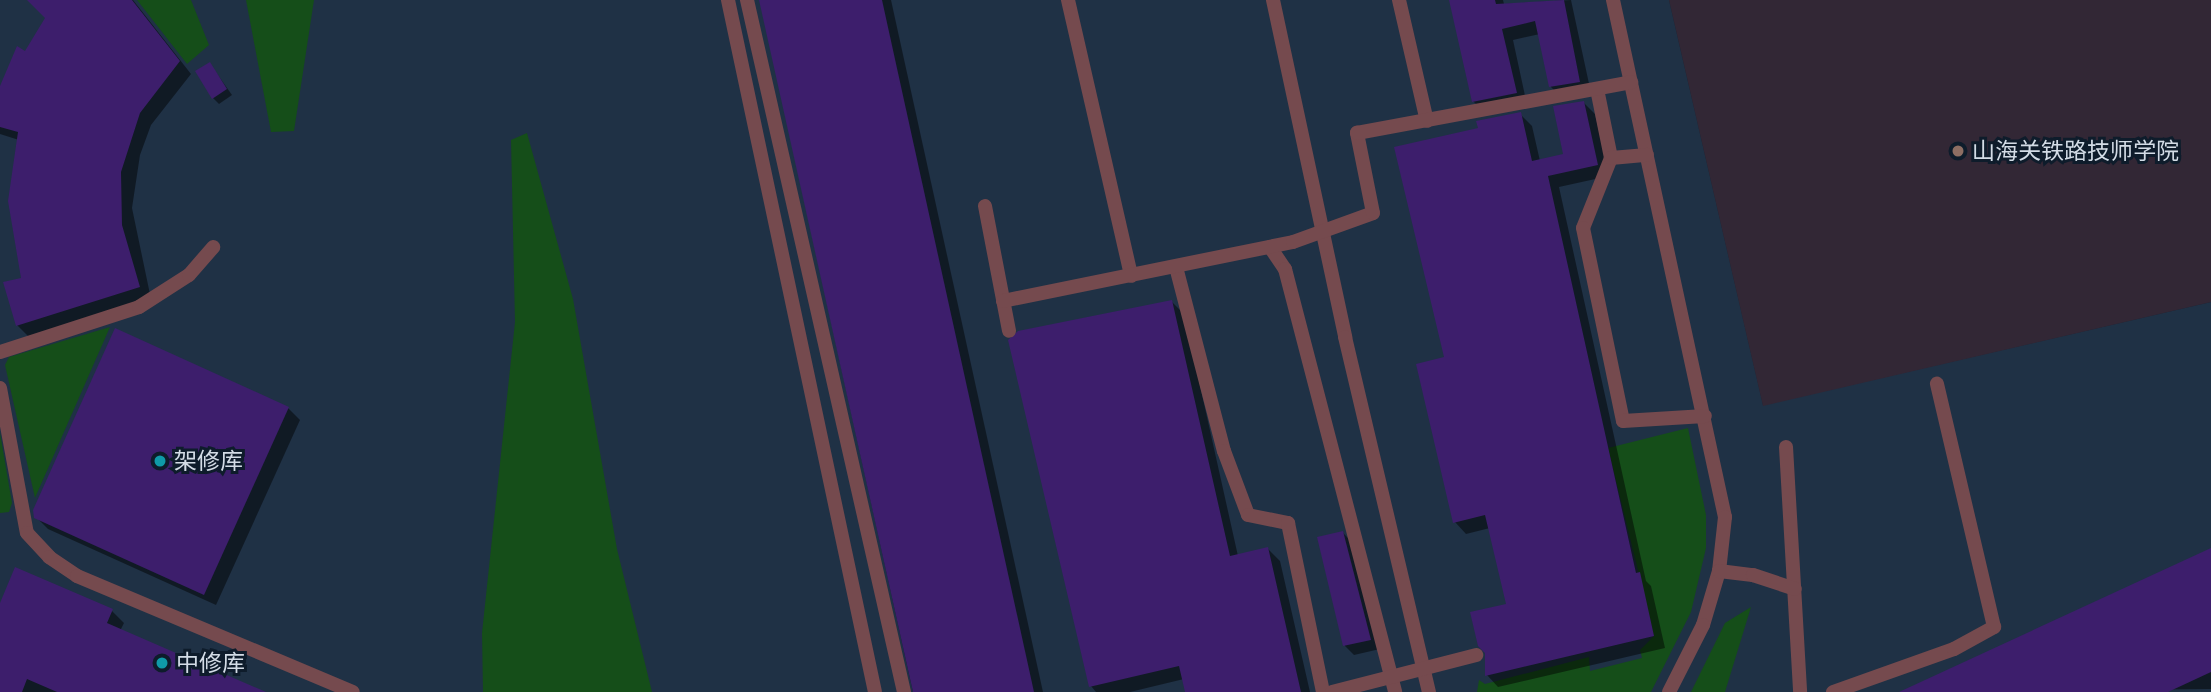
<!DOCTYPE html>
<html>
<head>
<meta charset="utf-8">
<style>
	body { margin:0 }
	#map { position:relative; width:2211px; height:692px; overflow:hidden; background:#182535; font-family:Arial,"Noto Sans SC",sans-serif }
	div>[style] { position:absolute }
	.built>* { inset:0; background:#1f3145 }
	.education>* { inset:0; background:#322735 }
	.green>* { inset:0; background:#154e19 }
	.shadow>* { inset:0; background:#0007 }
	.building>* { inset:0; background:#3d1e6c }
	.service>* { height:14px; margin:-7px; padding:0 7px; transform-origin:7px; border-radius:7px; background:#754a4e }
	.dots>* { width:19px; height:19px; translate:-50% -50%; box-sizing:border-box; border:4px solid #0e1c2b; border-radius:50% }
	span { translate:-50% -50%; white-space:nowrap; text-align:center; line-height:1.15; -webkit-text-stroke:6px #0e1c2b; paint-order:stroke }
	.poi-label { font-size:23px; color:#d3dce6 }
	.left { translate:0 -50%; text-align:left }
</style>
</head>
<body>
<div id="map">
	<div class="built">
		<i style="clip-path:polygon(0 0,1669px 0,1763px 405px,2211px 302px,2211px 692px,0 692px)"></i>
	</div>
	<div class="education">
		<i style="clip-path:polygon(1669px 0,2211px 0,2211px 302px,1763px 406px)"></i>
	</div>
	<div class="green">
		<i style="clip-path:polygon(137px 0,191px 0,209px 45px,187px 64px)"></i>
		<i style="clip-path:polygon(246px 0,314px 0,294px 131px,271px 132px)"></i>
		<i style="clip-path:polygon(527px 133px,573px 299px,617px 549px,652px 692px,483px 692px,482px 633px,515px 322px,511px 140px)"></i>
		<i style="clip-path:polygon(110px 327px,35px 498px,5px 365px,9px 357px)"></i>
		<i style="clip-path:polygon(1688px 428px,1706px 515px,1706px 548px,1691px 612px,1651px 692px,1477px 692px,1479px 680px,1485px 684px,1589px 657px,1590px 671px,1642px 658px,1640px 650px,1654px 636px,1608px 448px)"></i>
		<i style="clip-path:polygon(0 433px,12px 503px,9px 512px,0 513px)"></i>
		<i style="clip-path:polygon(1751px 607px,1725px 692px,1691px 692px,1725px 623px)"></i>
	</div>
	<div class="shadow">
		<i style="clip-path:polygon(28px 0,133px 0,191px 74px,151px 125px,140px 155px,132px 208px,151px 299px,29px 337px,17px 325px,23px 279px,19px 140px,0 134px,0 94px,47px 18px)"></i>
		<i style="clip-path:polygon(760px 0,891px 0,1043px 692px,913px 692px)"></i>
		<i style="clip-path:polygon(1451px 0,1503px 0,1504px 4px,1571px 0,1591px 93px,1562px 98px,1551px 87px,1540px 34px,1513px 40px,1527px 105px,1485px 113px,1473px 101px)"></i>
		<i style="clip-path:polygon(210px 64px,232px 95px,219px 104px,213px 98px)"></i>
		<i style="clip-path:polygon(1583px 102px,1595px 114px,1609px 176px,1559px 187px,1646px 581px,1651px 586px,1665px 648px,1498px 687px,1487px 675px,1508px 605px,1490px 528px,1466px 534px,1455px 522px,1446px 358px,1480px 130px,1520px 114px,1532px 126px,1540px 161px,1565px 155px)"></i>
		<i style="clip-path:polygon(1172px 302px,1184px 314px,1238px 556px,1268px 549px,1280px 561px,1310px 692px,1187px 692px,1184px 679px,1130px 692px,1096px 692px,1091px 686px)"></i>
		<i style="clip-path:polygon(288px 408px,300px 420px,216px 605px,48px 529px,36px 517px)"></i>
		<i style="clip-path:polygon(1343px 533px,1352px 542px,1380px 649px,1354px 655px,1345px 646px)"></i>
		<i style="clip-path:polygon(2211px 549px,2211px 689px,1903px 692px)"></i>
		<i style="clip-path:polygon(0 608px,112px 611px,124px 623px,120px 631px,261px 692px,0 692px)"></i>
	</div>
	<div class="building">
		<i style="clip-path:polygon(27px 0,132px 0,180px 61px,140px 113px,121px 172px,122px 225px,140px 287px,16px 326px,3px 282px,21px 278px,8px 201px,18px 132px,0 127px,0 86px,17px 46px,25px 51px,45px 18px)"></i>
		<i style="clip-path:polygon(759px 0,882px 0,1034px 692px,913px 692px)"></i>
		<i style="clip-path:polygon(1449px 0,1495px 0,1496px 4px,1564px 0,1580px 82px,1549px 87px,1535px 21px,1502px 29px,1517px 93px,1472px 102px)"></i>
		<i style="clip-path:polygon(210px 62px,227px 89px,212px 99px,195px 71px)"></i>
		<i style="clip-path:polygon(1584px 101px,1598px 165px,1548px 176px,1636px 573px,1640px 572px,1654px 636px,1485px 676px,1485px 653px,1478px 646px,1470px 612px,1506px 604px,1485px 515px,1453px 523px,1416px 364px,1444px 357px,1394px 147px,1478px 128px,1476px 121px,1521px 112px,1532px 161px,1563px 154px,1553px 106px)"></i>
		<i style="clip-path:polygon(1172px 300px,1230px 556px,1268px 547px,1301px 692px,1185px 692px,1179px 666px,1089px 687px,1008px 340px,1018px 331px)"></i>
		<i style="clip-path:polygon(115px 328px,289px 407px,204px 595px,34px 518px,33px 510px)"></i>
		<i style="clip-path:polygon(1343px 531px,1371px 640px,1343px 646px,1317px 537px)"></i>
		<i style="clip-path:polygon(2211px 548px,2211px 672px,2168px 692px,1899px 692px)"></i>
		<i style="clip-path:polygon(15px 567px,113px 609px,107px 623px,266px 692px,57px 692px,27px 679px,22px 692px,0 692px,0 603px)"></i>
	</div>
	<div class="service">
		<i style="left:728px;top:0;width:707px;rotate:78.01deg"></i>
		<i style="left:747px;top:0;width:710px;rotate:77.22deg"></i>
		<i style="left:1068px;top:0;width:283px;rotate:77.1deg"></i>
		<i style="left:1273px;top:0;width:345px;rotate:77.9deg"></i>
		<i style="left:1345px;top:337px;width:365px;rotate:76.7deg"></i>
		<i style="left:1399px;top:0;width:124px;rotate:77deg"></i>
		<i style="left:1613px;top:0;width:529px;rotate:77.78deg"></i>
		<i style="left:1725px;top:517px;width:54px;rotate:96.3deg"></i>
		<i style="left:1719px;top:571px;width:56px;rotate:106.5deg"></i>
		<i style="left:1703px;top:625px;width:75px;rotate:116.9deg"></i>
		<i style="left:1597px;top:89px;width:70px;rotate:78.5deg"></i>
		<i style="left:1611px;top:158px;width:75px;rotate:111.8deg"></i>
		<i style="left:1583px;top:228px;width:197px;rotate:78.3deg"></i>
		<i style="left:1623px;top:421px;width:82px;rotate:-3.5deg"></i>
		<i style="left:1611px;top:158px;width:36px;rotate:-5deg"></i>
		<i style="left:985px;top:206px;width:127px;rotate:79.1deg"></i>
		<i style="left:1270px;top:247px;width:27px;rotate:56deg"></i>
		<i style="left:1285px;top:269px;width:437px;rotate:75.4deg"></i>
		<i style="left:1176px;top:267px;width:190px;rotate:75.4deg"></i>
		<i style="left:1224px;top:451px;width:68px;rotate:69.4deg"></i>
		<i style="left:1248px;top:515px;width:41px;rotate:11.3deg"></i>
		<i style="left:1288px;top:523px;width:173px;rotate:78.3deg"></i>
		<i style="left:1003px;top:301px;width:296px;rotate:-11.5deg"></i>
		<i style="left:1293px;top:242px;width:85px;rotate:-19.9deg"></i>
		<i style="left:1373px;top:213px;width:82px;rotate:-101.3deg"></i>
		<i style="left:1357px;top:133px;width:279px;rotate:-10.5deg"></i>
		<i style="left:0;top:352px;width:146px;rotate:-17.9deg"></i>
		<i style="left:139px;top:307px;width:59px;rotate:-32.6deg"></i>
		<i style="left:189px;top:275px;width:37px;rotate:-49deg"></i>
		<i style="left:0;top:388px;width:147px;rotate:79.5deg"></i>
		<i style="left:27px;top:533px;width:33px;rotate:47deg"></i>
		<i style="left:49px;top:557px;width:34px;rotate:34deg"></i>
		<i style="left:77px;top:576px;width:299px;rotate:22.8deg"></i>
		<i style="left:1786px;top:447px;width:245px;rotate:86.7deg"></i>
		<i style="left:1719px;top:571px;width:34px;rotate:7deg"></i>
		<i style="left:1753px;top:575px;width:44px;rotate:18.4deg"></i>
		<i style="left:1332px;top:692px;width:149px;rotate:-14.4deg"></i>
		<i style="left:1833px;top:692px;width:128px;rotate:-19.6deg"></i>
		<i style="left:1954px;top:649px;width:46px;rotate:-28.8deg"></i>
		<i style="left:1994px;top:627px;width:250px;rotate:-103.2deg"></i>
	</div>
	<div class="dots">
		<i style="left:1958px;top:151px;background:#8d6e63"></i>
		<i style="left:160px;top:461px;background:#0f9aa8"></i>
		<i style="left:162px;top:663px;background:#0f9aa8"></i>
	</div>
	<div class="poi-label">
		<span class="left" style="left:1972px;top:151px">山海关铁路技师学院</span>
		<span class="left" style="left:174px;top:461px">架修库</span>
		<span class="left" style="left:176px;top:663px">中修库</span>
	</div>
</div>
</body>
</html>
